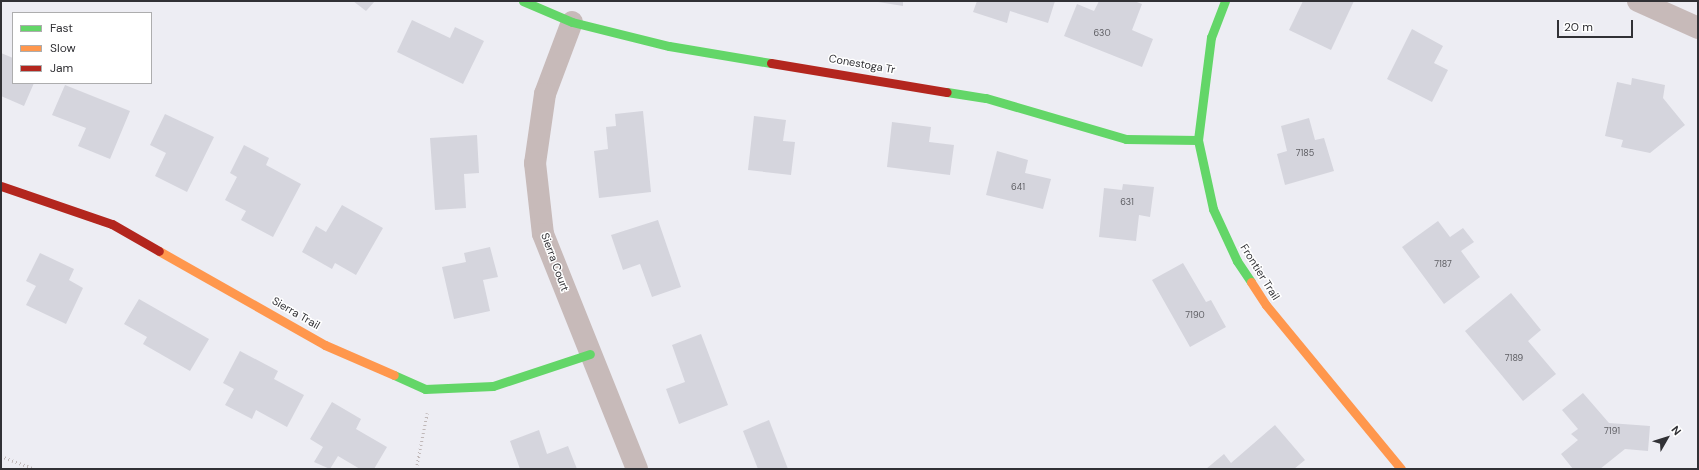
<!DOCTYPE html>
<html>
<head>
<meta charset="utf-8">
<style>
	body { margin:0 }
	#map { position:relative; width:1699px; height:470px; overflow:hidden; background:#ededf3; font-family:"DM Sans",sans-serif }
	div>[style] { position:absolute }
	.building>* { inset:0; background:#d5d5dd }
	.path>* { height:2.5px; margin-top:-1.25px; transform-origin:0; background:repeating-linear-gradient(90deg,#c0b8b8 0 1px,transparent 0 4px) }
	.street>* { height:22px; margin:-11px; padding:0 11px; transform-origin:11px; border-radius:11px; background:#c7bab9 }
	.fast>* { height:9px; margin:-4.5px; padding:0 4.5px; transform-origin:4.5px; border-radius:4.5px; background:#63d668 }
	.slow>* { height:9px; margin:-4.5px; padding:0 4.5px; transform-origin:4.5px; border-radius:4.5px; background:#ff974d }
	.jam>* { height:9px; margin:-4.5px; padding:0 4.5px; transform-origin:4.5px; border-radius:4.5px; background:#b3261e }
	span { translate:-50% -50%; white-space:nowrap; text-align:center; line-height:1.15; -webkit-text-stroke:3px #fff; paint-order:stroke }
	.number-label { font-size:9px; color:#5e5e63 }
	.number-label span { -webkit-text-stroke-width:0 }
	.street-label { font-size:11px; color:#313135 }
	.frame { position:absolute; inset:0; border:2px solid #313135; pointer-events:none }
	.legend { position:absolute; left:12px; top:12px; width:140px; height:72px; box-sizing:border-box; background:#fff; border:1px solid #adadae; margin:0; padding:5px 7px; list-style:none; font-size:12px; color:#313135 }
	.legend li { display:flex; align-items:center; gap:8px; height:20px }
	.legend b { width:20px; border:1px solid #adadae }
	.north { position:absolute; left:1647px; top:418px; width:40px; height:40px; -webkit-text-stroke:3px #fff; paint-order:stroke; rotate:51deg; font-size:11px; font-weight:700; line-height:16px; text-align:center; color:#313135 }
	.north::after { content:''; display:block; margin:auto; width:14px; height:18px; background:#313135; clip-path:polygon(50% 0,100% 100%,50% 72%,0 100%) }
	.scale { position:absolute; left:1557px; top:20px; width:76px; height:18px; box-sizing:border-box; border:2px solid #313135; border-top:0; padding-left:5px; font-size:12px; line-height:14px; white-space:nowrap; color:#313135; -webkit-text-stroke:3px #fff; paint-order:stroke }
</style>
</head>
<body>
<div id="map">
	<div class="building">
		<i style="clip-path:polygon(353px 1px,375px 1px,366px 11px)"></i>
		<i style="clip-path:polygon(872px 1px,903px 1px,903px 6px)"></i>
		<i style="clip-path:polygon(977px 1px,1055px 1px,1048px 23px,1010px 11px,1007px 23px,973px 12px)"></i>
		<i style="clip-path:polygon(1099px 1px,1134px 1px,1142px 4px,1132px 30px,1153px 39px,1142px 67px,1064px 36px,1077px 4px,1094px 11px)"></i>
		<i style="clip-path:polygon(1303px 1px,1354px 1px,1331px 50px,1289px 30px)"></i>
		<i style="clip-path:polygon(412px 20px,450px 38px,455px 27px,484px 41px,463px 84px,397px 52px)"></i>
		<i style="clip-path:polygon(1412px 29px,1443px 46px,1434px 63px,1448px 70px,1432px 102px,1387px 79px)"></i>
		<i style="clip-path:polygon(1px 53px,13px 58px,13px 83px,34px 83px,24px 106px,1px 96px)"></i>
		<i style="clip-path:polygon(1632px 78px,1665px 85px,1663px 98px,1685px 125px,1650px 153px,1621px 147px,1623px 140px,1605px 136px,1617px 82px,1631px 85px)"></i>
		<i style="clip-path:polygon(65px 85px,130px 111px,110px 159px,78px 146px,86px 128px,52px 115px)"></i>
		<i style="clip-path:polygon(643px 111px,651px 192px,599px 198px,594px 151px,608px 149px,606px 127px,616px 126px,615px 114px)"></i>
		<i style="clip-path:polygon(165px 114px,214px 137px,187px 192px,155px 176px,166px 153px,150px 145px)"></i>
		<i style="clip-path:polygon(754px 116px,786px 120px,783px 141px,795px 142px,791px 175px,748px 170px)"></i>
		<i style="clip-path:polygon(1309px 118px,1315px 140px,1324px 138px,1334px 171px,1285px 185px,1277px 154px,1287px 151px,1281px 126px)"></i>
		<i style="clip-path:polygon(892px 122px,931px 127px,929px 142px,954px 145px,950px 175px,887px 167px)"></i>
		<i style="clip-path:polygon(477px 135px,479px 173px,464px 174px,466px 208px,435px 210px,430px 138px)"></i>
		<i style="clip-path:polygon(244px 145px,269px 158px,266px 165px,301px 184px,273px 237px,241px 220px,246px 211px,225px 200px,237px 177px,230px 173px)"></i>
		<i style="clip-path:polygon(997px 151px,1028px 160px,1025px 173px,1051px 179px,1043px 209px,986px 195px)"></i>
		<i style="clip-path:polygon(1123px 184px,1154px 187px,1150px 217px,1139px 215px,1136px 241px,1099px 237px,1104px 188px,1122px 190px)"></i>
		<i style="clip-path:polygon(342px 205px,383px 228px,356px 275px,335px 263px,332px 269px,302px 252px,316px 226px,326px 232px)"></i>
		<i style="clip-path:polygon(658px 220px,681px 287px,652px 297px,640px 264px,623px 270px,611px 235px)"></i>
		<i style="clip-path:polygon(1438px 221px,1450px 237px,1463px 228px,1474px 242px,1461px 251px,1480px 277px,1444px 304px,1402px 247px)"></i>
		<i style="clip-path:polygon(490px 247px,498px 277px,483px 280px,490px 311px,454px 319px,442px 267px,466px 262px,464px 253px)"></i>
		<i style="clip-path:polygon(40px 253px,74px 269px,69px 280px,83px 288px,66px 324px,26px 305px,36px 286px,26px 281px)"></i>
		<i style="clip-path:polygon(1183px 263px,1206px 302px,1211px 300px,1226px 327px,1190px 347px,1152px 280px)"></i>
		<i style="clip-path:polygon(1511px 293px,1541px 330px,1528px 341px,1556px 374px,1523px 401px,1465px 331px)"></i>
		<i style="clip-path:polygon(139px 299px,209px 339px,190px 371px,143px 344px,147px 337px,124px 324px)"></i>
		<i style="clip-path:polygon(701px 334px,728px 405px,679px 424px,666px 389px,685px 382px,672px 345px)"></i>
		<i style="clip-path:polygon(240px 351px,278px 371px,274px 379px,304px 395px,287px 427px,256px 410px,252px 419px,225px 405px,234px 389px,223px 383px)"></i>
		<i style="clip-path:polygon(1583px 393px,1609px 423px,1650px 426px,1648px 451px,1625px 449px,1600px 469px,1573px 469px,1561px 454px,1578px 440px,1571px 434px,1578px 429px,1562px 410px)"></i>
		<i style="clip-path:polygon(332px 402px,361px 419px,356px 429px,387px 447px,374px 469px,360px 469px,338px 456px,330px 469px,314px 462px,323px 447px,310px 439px)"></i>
		<i style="clip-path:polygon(769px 420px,788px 469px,758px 469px,743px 431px)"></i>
		<i style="clip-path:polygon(1275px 425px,1305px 460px,1294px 469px,1206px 469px,1224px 454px,1231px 463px)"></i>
		<i style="clip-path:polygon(539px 430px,547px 454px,568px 446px,577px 469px,520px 469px,510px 441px)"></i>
	</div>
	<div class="path">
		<i style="left:1px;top:456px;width:36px;rotate:21deg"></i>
		<i style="left:416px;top:469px;width:57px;rotate:-78.9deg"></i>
	</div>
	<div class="street">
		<i style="left:1638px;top:1px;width:66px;rotate:24.2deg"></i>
		<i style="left:572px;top:22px;width:77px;rotate:110.6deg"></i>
		<i style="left:545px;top:94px;width:70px;rotate:98.2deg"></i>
		<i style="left:535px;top:163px;width:71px;rotate:83.6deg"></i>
		<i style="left:543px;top:234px;width:253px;rotate:68.2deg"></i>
	</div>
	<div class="fast">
		<i style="left:523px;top:1px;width:53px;rotate:23.2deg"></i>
		<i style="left:572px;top:22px;width:100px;rotate:13.9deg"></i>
		<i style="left:669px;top:46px;width:103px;rotate:9.5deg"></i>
		<i style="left:1225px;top:1px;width:39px;rotate:111deg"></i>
		<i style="left:1211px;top:37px;width:104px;rotate:97.2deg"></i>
		<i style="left:1198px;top:140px;width:71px;rotate:77.7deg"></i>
		<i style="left:1213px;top:209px;width:57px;rotate:65.2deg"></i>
		<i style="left:1237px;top:261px;width:25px;rotate:56deg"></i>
		<i style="left:947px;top:92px;width:39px;rotate:9deg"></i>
		<i style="left:986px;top:98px;width:146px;rotate:16.3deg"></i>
		<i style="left:1126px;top:139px;width:72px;rotate:0.8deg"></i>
		<i style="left:394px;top:375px;width:34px;rotate:24deg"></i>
		<i style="left:425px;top:389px;width:68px;rotate:-2.5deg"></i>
		<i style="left:493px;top:386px;width:102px;rotate:-18.3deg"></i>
	</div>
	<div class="slow">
		<i style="left:159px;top:251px;width:191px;rotate:29.5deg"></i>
		<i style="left:325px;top:345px;width:75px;rotate:23.5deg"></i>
		<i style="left:1251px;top:282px;width:27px;rotate:57deg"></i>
		<i style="left:1266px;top:305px;width:212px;rotate:50.5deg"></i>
	</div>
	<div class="jam">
		<i style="left:771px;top:63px;width:178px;rotate:9.4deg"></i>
		<i style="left:1px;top:186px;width:117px;rotate:18.9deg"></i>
		<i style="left:112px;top:224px;width:54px;rotate:29.9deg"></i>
	</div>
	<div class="number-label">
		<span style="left:1102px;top:33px">630</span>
		<span style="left:1305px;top:153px">7185</span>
		<span style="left:1018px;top:187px">641</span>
		<span style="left:1127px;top:202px">631</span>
		<span style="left:1443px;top:264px">7187</span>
		<span style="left:1195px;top:315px">7190</span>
		<span style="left:1514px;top:358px">7189</span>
		<span style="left:1612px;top:431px">7191</span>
	</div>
	<div class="street-label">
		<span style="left:862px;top:64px;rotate:10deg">Conestoga Tr</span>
		<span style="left:555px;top:262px;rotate:70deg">Sierra Court</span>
		<span style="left:1260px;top:272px;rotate:58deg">Frontier Trail</span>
		<span style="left:296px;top:313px;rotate:30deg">Sierra Trail</span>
	</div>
	<div class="frame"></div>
	<ul class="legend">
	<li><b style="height:5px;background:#63d668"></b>Fast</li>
	<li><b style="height:5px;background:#ff974d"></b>Slow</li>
	<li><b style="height:5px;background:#b3261e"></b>Jam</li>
	</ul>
	<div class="north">N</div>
	<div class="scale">20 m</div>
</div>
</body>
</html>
